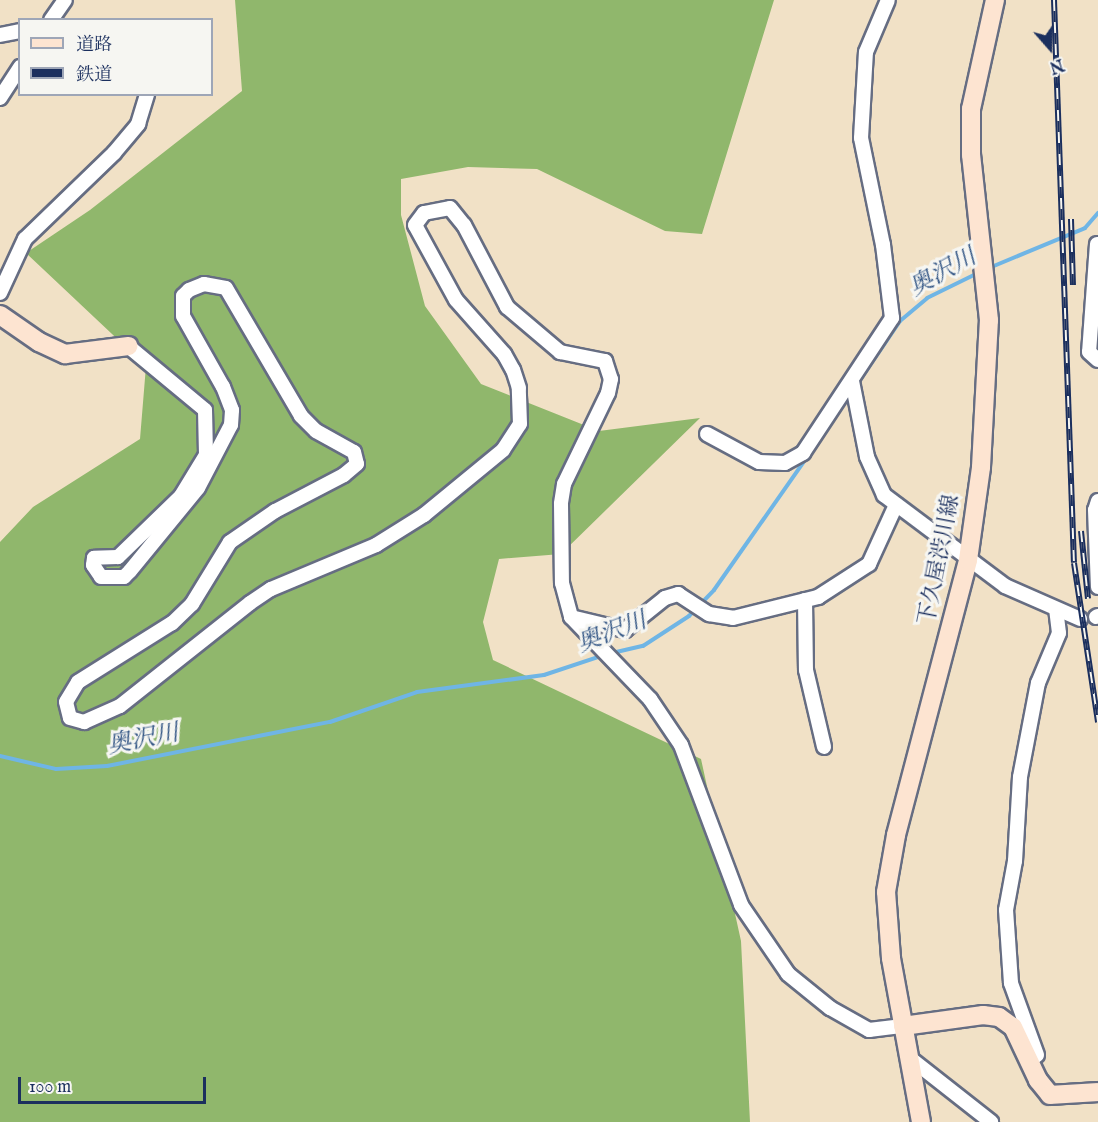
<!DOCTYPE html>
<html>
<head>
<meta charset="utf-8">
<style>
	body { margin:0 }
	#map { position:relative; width:1098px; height:1122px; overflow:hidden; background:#f1e1c6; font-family:"IM FELL English","Noto Serif JP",serif }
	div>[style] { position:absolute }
	.forest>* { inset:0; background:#90b76c }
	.stream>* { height:4px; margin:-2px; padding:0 2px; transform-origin:2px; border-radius:2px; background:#6fb5e5 }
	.roads { filter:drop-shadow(2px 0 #666d82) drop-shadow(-2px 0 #666d82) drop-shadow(0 2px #666d82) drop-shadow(0 -2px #666d82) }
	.street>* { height:14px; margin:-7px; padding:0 7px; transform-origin:7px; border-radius:7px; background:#fff }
	.secondary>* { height:18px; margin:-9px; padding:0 9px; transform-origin:9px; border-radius:9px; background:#fde4d1 }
	.rail>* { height:6px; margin-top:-3px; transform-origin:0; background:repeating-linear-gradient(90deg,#f6f6f2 0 11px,#1b2f5e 0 22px); box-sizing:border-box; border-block:2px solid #1b2f5e }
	span { translate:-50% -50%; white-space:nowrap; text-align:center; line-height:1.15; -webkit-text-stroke:6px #f6f6f2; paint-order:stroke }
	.street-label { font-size:22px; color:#1b2f5e }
	.water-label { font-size:24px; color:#345786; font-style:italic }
	.legend { position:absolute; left:18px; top:18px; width:195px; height:78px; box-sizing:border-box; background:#f6f6f2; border:2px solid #9ea6b7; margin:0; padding:8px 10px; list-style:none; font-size:18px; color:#1b2f5e }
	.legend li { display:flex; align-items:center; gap:12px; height:30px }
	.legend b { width:30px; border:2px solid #9ea6b7 }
	.north { position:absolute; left:1020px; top:18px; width:60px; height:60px; -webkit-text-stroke:4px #f6f6f2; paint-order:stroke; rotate:160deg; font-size:16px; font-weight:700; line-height:24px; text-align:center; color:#1b2f5e }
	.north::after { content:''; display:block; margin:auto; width:21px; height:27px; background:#1b2f5e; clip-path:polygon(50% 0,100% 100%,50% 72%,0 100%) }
	.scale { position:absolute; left:18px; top:1077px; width:188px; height:27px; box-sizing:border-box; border:3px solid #1b2f5e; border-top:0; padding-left:8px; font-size:18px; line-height:21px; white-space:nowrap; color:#1b2f5e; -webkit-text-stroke:4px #f6f6f2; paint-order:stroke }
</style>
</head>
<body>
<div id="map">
	<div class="forest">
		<i style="clip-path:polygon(235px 0,774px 0,702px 234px,665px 231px,537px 169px,468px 167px,401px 179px,401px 215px,425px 306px,481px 384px,599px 431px,700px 418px,561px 554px,499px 559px,483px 622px,493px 660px,701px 759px,741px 941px,750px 1122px,0 1122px,0 542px,33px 507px,140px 439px,146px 366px,26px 253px,90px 210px,242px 91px)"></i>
	</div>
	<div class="stream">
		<i style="left:989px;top:268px;width:104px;rotate:-22.6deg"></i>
		<i style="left:1085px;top:228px;width:20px;rotate:-49deg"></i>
		<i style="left:858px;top:383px;width:75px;rotate:-55.9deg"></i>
		<i style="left:900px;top:321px;width:35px;rotate:-40deg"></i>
		<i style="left:927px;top:298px;width:59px;rotate:-26.1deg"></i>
		<i style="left:612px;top:653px;width:32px;rotate:-13deg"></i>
		<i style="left:643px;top:646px;width:55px;rotate:-33.1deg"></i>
		<i style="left:689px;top:616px;width:36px;rotate:-46deg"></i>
		<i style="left:714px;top:590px;width:164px;rotate:-55deg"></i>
		<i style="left:0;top:756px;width:57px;rotate:13.1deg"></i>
		<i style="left:56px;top:769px;width:51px;rotate:-3.4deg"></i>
		<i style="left:107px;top:766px;width:227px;rotate:-11.2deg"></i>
		<i style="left:330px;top:722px;width:92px;rotate:-19deg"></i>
		<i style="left:417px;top:692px;width:128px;rotate:-7.6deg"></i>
		<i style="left:544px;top:675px;width:63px;rotate:-18.4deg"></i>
	</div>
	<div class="roads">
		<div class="street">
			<i style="left:51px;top:20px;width:24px;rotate:-55deg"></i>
			<i style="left:0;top:35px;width:20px;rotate:-11deg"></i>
			<i style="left:0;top:98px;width:37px;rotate:-57deg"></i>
			<i style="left:1097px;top:244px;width:108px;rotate:94.2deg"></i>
			<i style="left:1089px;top:352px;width:12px;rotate:42deg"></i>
			<i style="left:0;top:293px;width:60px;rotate:-65.2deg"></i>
			<i style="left:25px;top:239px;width:124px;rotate:-44deg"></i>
			<i style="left:114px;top:153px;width:38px;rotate:-50deg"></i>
			<i style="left:138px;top:124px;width:31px;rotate:-73deg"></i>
			<i style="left:128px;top:346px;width:100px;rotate:39.7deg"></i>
			<i style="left:205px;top:410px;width:45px;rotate:88.7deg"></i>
			<i style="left:206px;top:455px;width:48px;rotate:121.4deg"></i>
			<i style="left:181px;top:496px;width:88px;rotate:135.9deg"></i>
			<i style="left:118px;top:557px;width:24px;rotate:178deg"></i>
			<i style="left:94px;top:558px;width:7px;rotate:98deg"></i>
			<i style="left:93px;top:565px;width:14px;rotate:56deg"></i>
			<i style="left:101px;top:577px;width:23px"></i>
			<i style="left:124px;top:577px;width:8px;rotate:-45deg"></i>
			<i style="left:130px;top:571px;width:107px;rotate:-50.7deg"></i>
			<i style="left:198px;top:488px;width:71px;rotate:-62.4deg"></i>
			<i style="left:231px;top:425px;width:15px;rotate:-86deg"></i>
			<i style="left:232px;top:410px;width:25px;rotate:-111deg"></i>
			<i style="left:223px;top:387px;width:81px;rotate:-119.4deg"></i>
			<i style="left:183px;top:316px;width:20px;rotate:-90deg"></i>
			<i style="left:183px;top:296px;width:8px;rotate:-45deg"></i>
			<i style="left:189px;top:290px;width:16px;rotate:-22deg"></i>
			<i style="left:204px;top:284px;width:22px;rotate:10deg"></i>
			<i style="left:226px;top:288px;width:148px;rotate:59.6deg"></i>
			<i style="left:301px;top:416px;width:21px;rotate:45deg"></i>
			<i style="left:316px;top:431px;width:43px;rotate:28.9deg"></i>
			<i style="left:354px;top:452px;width:12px;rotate:76deg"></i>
			<i style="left:357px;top:464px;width:17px;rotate:140deg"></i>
			<i style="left:344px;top:475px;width:78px;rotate:152.4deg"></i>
			<i style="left:275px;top:511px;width:55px;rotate:145.4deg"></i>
			<i style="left:230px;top:542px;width:73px;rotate:121.5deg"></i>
			<i style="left:192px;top:604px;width:28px;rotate:136deg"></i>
			<i style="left:172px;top:623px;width:111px;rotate:147.9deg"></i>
			<i style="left:78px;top:682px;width:23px;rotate:121deg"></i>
			<i style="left:66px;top:702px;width:16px;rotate:76deg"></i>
			<i style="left:70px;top:718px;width:15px;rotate:16deg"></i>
			<i style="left:84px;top:722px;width:39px;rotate:-24deg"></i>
			<i style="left:120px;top:706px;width:166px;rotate:-38.4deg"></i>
			<i style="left:250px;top:603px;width:25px;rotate:-34deg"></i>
			<i style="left:271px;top:589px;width:114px;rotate:-22.7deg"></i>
			<i style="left:376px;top:545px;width:57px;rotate:-32deg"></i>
			<i style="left:424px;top:515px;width:102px;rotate:-39.4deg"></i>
			<i style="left:503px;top:450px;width:31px;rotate:-57deg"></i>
			<i style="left:520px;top:424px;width:36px;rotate:-92deg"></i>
			<i style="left:519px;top:388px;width:19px;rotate:-108deg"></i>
			<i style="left:513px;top:370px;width:18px;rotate:-119deg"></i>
			<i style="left:504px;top:354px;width:72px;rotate:-131.6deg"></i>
			<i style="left:456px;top:300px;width:85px;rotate:-118.7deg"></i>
			<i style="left:415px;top:225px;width:15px;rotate:-53deg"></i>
			<i style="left:424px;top:213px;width:26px;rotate:-11deg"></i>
			<i style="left:450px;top:208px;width:22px;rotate:51deg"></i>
			<i style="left:464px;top:225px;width:93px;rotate:62.3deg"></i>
			<i style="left:507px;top:307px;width:70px;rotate:40.3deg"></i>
			<i style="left:560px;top:352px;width:46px;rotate:11.3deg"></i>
			<i style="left:605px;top:361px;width:19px;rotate:72deg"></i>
			<i style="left:611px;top:379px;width:14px;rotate:102deg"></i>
			<i style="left:608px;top:393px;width:101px;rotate:115.8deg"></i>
			<i style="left:564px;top:484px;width:20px;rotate:99deg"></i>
			<i style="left:561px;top:504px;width:79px;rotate:89.3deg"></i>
			<i style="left:562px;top:583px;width:35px;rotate:75deg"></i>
			<i style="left:571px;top:617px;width:114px;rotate:46.1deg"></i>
			<i style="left:650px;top:699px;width:55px;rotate:56deg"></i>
			<i style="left:681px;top:745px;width:171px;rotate:69.4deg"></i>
			<i style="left:741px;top:905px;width:83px;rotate:55.7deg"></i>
			<i style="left:788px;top:974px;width:54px;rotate:39deg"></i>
			<i style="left:830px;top:1008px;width:45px;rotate:29.4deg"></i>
			<i style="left:869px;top:1030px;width:34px;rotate:-7deg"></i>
			<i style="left:852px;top:381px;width:77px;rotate:78.8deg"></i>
			<i style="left:867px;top:457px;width:42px;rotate:65.9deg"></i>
			<i style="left:884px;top:495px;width:151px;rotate:36.9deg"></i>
			<i style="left:1005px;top:586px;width:82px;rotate:23.7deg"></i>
			<i style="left:707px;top:434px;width:59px;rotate:28.3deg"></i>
			<i style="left:759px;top:462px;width:26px;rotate:2deg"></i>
			<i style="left:785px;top:463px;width:21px;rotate:-29deg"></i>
			<i style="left:803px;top:453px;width:162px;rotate:-56.6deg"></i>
			<i style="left:892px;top:318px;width:74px;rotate:-97deg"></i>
			<i style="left:883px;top:245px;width:109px;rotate:-101.6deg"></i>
			<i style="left:861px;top:138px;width:86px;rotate:-86.7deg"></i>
			<i style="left:866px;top:52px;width:56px;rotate:-67.1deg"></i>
			<i style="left:1098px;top:501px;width:9px;rotate:108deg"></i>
			<i style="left:1095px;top:510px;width:77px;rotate:87.8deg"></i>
			<i style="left:805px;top:600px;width:70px;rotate:89.2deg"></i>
			<i style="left:806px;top:670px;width:79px;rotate:76.8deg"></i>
			<i style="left:571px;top:617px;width:56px;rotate:13.5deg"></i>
			<i style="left:625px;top:630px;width:51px;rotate:-38.7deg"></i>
			<i style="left:665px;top:598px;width:14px;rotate:-17deg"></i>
			<i style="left:678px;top:594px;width:37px;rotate:33deg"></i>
			<i style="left:709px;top:614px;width:24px;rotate:9deg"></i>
			<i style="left:733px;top:618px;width:88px;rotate:-13.9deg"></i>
			<i style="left:818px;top:597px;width:61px;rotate:-32.9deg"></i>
			<i style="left:869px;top:564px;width:65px;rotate:-65.4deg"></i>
			<i style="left:1096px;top:617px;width:2px;rotate:-27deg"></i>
			<i style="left:911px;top:1059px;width:102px;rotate:38.2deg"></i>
			<i style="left:1029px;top:1060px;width:9px;rotate:-32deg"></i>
			<i style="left:1037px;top:1055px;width:77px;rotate:-109.9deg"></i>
			<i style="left:1011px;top:983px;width:73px;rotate:-93.9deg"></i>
			<i style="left:1006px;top:910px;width:50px;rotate:-79.6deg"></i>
			<i style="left:1015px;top:861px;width:84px;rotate:-86.6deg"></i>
			<i style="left:1020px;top:777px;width:96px;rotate:-79.2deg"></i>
			<i style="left:1038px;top:683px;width:54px;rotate:-67.2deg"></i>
			<i style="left:1059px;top:633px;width:23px;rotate:-97deg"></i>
		</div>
		<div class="secondary">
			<i style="left:0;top:315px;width:47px;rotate:34.7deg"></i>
			<i style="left:39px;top:342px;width:29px;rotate:25deg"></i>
			<i style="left:65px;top:354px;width:64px;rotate:-7.2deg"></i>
			<i style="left:903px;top:1026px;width:81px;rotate:-7.8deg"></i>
			<i style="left:983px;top:1015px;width:16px;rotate:7deg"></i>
			<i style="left:999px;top:1017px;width:17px;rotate:36deg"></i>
			<i style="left:1013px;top:1027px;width:59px;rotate:64.7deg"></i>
			<i style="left:1038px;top:1080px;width:19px;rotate:51deg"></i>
			<i style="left:1050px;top:1095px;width:48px;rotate:-3.6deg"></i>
			<i style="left:921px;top:1122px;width:167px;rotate:-100.4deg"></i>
			<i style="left:891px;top:958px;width:66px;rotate:-94.3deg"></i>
			<i style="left:886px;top:892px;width:58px;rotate:-80deg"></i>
			<i style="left:896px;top:835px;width:284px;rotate:-75.3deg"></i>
			<i style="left:968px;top:560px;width:94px;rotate:-82deg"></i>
			<i style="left:981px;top:467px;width:147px;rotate:-86.9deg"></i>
			<i style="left:989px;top:320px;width:166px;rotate:-96.2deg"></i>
			<i style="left:971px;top:155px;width:46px;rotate:-90deg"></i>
			<i style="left:971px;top:109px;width:112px;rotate:-77.6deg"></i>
		</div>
	</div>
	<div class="rail">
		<i style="left:1054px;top:0;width:563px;rotate:87.97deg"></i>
		<i style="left:1074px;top:563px;width:161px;rotate:81.4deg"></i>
		<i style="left:1071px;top:219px;width:66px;rotate:88.3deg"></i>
		<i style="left:1081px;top:531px;width:68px;rotate:84.1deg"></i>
	</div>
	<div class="street-label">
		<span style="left:940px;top:560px;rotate:-79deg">下久屋渋川線</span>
	</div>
	<div class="water-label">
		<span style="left:943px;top:273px;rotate:-29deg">奥沢川</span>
		<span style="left:612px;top:633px;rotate:-21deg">奥沢川</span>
		<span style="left:143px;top:740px;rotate:-11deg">奥沢川</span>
	</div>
	<ul class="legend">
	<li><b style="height:8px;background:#fde4d1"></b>道路</li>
	<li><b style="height:8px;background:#1b2f5e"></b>鉄道</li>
	</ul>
	<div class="north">N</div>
	<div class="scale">100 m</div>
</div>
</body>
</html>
